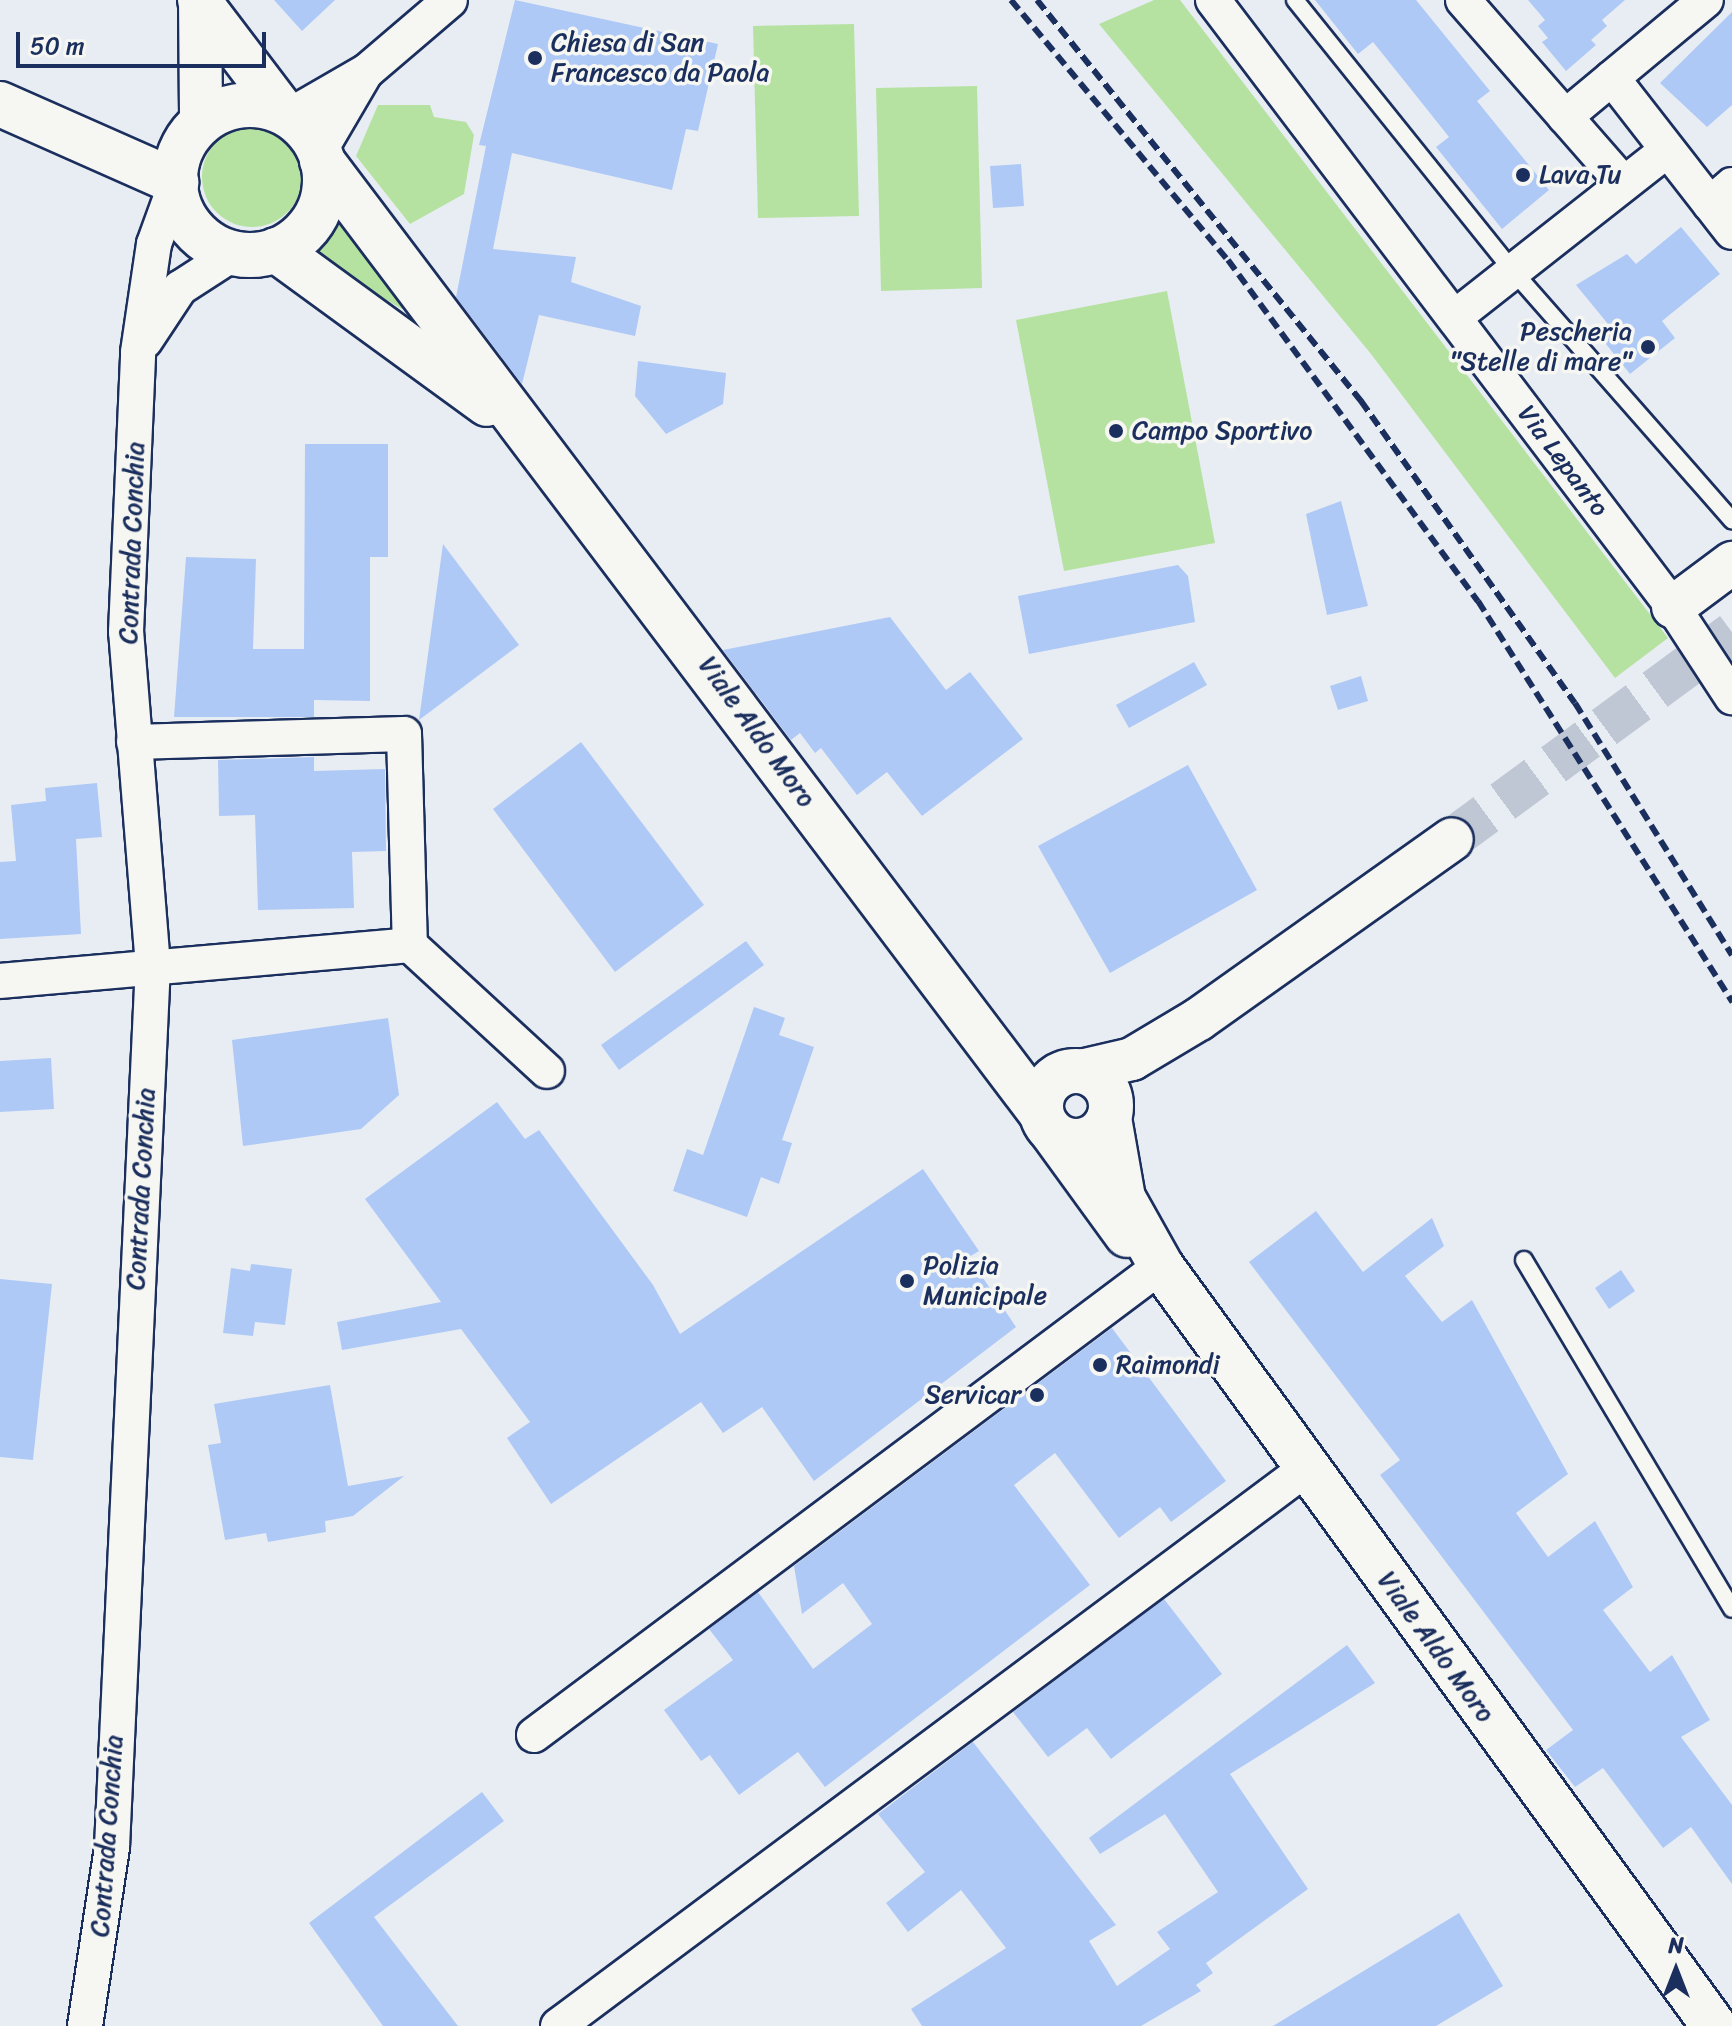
<!DOCTYPE html>
<html>
<head>
<meta charset="utf-8">
<style>
	body { margin:0 }
	#map { position:relative; width:1732px; height:2026px; overflow:hidden; background:#e8edf3; font-family:Sriracha,sans-serif }
	div>[style] { position:absolute }
	.green>* { inset:0; background:#b5e2a1 }
	.round { border-radius:50% }
	.building>* { inset:0; background:#afc9f6 }
	.tertiary-tunnel>* { height:42px; margin-top:-21px; transform-origin:0; background:repeating-linear-gradient(90deg,#bfc7d5 0 42px,transparent 0 63px) }
	.roads { filter:drop-shadow(2px 0 #1b2f5e) drop-shadow(-2px 0 #1b2f5e) drop-shadow(0 2px #1b2f5e) drop-shadow(0 -2px #1b2f5e) }
	.service>* { height:16px; margin:-8px; padding:0 8px; transform-origin:8px; border-radius:8px; background:#f6f6f2 }
	.minor>* { height:34px; margin:-17px; padding:0 17px; transform-origin:17px; border-radius:17px; background:#f6f6f2 }
	.tertiary>* { height:42px; margin:-21px; padding:0 21px; transform-origin:21px; border-radius:21px; background:#f6f6f2 }
	.secondary>* { height:44px; margin:-22px; padding:0 22px; transform-origin:22px; border-radius:22px; background:#f6f6f2 }
	.secondary>.ring { margin:-22px; padding:0; box-sizing:content-box; background:none; border:44px solid #f6f6f2; border-radius:50% }
	.rail>* { height:6px; margin-top:-3px; transform-origin:0; background:repeating-linear-gradient(90deg,#1b2f5e 0 12px,transparent 0 18px) }
	.dots>* { width:22px; height:22px; translate:-50% -50%; box-sizing:border-box; border:4px solid #f6f6f2; border-radius:50% }
	span { translate:-50% -50%; white-space:nowrap; text-align:center; line-height:1.15; -webkit-text-stroke:7px #f6f6f2; paint-order:stroke }
	.poi-label { font-size:26px; color:#1b2f5e }
	.left { translate:0 -50%; text-align:left }
	.right { translate:-100% -50%; text-align:right }
	.street-label { font-size:26px; color:#1b2f5e }
	.north { position:absolute; left:1636px; top:1930px; width:80px; height:80px; -webkit-text-stroke:6px #f6f6f2; paint-order:stroke; rotate:0deg; font-size:22px; font-weight:700; line-height:32px; text-align:center; color:#1b2f5e }
	.north::after { content:''; display:block; margin:auto; width:28px; height:36px; background:#1b2f5e; clip-path:polygon(50% 0,100% 100%,50% 72%,0 100%) }
	.scale { position:absolute; left:16px; top:32px; width:250px; height:36px; box-sizing:border-box; border:4px solid #1b2f5e; border-top:0; padding-left:10px; font-size:24px; line-height:28px; white-space:nowrap; color:#1b2f5e; -webkit-text-stroke:6px #f6f6f2; paint-order:stroke }
</style>
</head>
<body>
<div id="map">
	<div class="green">
		<i style="clip-path:polygon(1154px 0,1180px 0,1668px 638px,1615px 678px,1371px 354px,1099px 24px)"></i>
		<i style="clip-path:polygon(854px 24px,859px 216px,758px 218px,753px 26px)"></i>
		<i style="clip-path:polygon(977px 86px,982px 288px,881px 291px,876px 88px)"></i>
		<i style="clip-path:polygon(378px 105px,430px 105px,434px 117px,466px 122px,474px 135px,464px 194px,410px 224px,356px 156px)"></i>
		<i class="round" style="left:202px;top:127px;width:100px;height:100px"></i>
		<i style="clip-path:polygon(349px 212px,449px 351px,409px 313px,313px 258px)"></i>
		<i style="clip-path:polygon(1167px 291px,1215px 543px,1064px 571px,1016px 320px)"></i>
	</div>
	<div class="building">
		<i style="clip-path:polygon(274px 0,335px 0,302px 31px)"></i>
		<i style="clip-path:polygon(515px 0,718px 44px,698px 131px,686px 129px,672px 190px,512px 153px,493px 249px,576px 257px,571px 282px,641px 306px,635px 336px,539px 315px,522px 384px,456px 297px,486px 146px,479px 145px)"></i>
		<i style="clip-path:polygon(1315px 0,1416px 0,1490px 91px,1477px 101px,1549px 190px,1502px 229px,1436px 147px,1449px 137px,1406px 83px,1373px 42px,1358px 54px)"></i>
		<i style="clip-path:polygon(1528px 0,1625px 0,1602px 20px,1607px 26px,1591px 40px,1596px 45px,1566px 71px,1542px 42px,1548px 38px,1538px 26px,1545px 20px)"></i>
		<i style="clip-path:polygon(1732px 12px,1732px 105px,1707px 127px,1660px 83px)"></i>
		<i style="clip-path:polygon(1021px 164px,1024px 206px,993px 208px,990px 166px)"></i>
		<i style="clip-path:polygon(1681px 227px,1720px 274px,1662px 321px,1675px 338px,1630px 374px,1606px 344px,1601px 330px,1608px 324px,1576px 285px,1627px 254px,1636px 264px)"></i>
		<i style="clip-path:polygon(638px 361px,726px 373px,723px 404px,666px 434px,635px 396px)"></i>
		<i style="clip-path:polygon(305px 444px,388px 444px,388px 557px,370px 557px,370px 701px,314px 700px,314px 717px,174px 717px,186px 557px,256px 559px,253px 649px,304px 649px)"></i>
		<i style="clip-path:polygon(1341px 501px,1368px 606px,1327px 615px,1306px 514px)"></i>
		<i style="clip-path:polygon(443px 544px,519px 645px,419px 720px)"></i>
		<i style="clip-path:polygon(1178px 565px,1188px 576px,1195px 622px,1029px 654px,1018px 596px)"></i>
		<i style="clip-path:polygon(890px 617px,946px 690px,970px 672px,1023px 739px,922px 816px,887px 772px,857px 795px,821px 748px,815px 753px,800px 733px,791px 740px,723px 650px)"></i>
		<i style="clip-path:polygon(1194px 662px,1207px 685px,1129px 728px,1116px 705px)"></i>
		<i style="clip-path:polygon(1361px 676px,1368px 701px,1338px 710px,1330px 686px)"></i>
		<i style="clip-path:polygon(581px 742px,704px 905px,615px 972px,493px 809px)"></i>
		<i style="clip-path:polygon(314px 757px,314px 771px,385px 769px,386px 851px,352px 852px,354px 908px,258px 910px,255px 815px,219px 816px,218px 760px)"></i>
		<i style="clip-path:polygon(1188px 765px,1257px 890px,1110px 973px,1038px 846px)"></i>
		<i style="clip-path:polygon(97px 783px,102px 837px,76px 839px,81px 934px,0 939px,0 862px,16px 861px,11px 805px,46px 801px,45px 788px)"></i>
		<i style="clip-path:polygon(746px 941px,764px 965px,619px 1070px,601px 1045px)"></i>
		<i style="clip-path:polygon(754px 1007px,785px 1018px,779px 1035px,814px 1047px,782px 1140px,792px 1143px,779px 1184px,761px 1177px,747px 1217px,673px 1191px,687px 1149px,703px 1155px)"></i>
		<i style="clip-path:polygon(388px 1018px,399px 1095px,361px 1129px,243px 1146px,232px 1040px)"></i>
		<i style="clip-path:polygon(51px 1058px,54px 1109px,0 1112px,0 1061px)"></i>
		<i style="clip-path:polygon(497px 1102px,525px 1139px,539px 1130px,653px 1285px,680px 1334px,923px 1169px,979px 1251px,969px 1257px,1016px 1327px,814px 1481px,762px 1407px,723px 1433px,701px 1402px,551px 1504px,507px 1438px,530px 1422px,461px 1329px,342px 1350px,337px 1322px,441px 1302px,365px 1199px)"></i>
		<i style="clip-path:polygon(1316px 1211px,1363px 1272px,1432px 1218px,1444px 1246px,1405px 1276px,1442px 1322px,1472px 1300px,1568px 1474px,1516px 1513px,1548px 1557px,1595px 1521px,1633px 1587px,1603px 1610px,1650px 1672px,1672px 1655px,1710px 1720px,1681px 1737px,1732px 1805px,1732px 1884px,1691px 1827px,1663px 1848px,1603px 1768px,1575px 1787px,1546px 1750px,1573px 1730px,1380px 1475px,1400px 1460px,1249px 1262px)"></i>
		<i style="clip-path:polygon(251px 1264px,292px 1269px,285px 1325px,255px 1322px,253px 1336px,223px 1333px,231px 1268px,250px 1271px)"></i>
		<i style="clip-path:polygon(1621px 1270px,1635px 1291px,1609px 1309px,1595px 1288px)"></i>
		<i style="clip-path:polygon(0 1279px,52px 1284px,33px 1460px,0 1457px)"></i>
		<i style="clip-path:polygon(1112px 1328px,1226px 1481px,1171px 1522px,1160px 1507px,1119px 1538px,1055px 1453px,1014px 1485px,1090px 1585px,825px 1787px,798px 1752px,739px 1795px,710px 1755px,701px 1761px,664px 1710px,733px 1660px,709px 1629px,758px 1592px,813px 1669px,872px 1624px,843px 1583px,802px 1614px,794px 1566px)"></i>
		<i style="clip-path:polygon(330px 1385px,348px 1486px,404px 1476px,353px 1516px,325px 1521px,326px 1532px,268px 1542px,266px 1533px,225px 1540px,208px 1445px,221px 1443px,214px 1404px)"></i>
		<i style="clip-path:polygon(1164px 1599px,1222px 1674px,1111px 1759px,1087px 1728px,1048px 1757px,1013px 1712px)"></i>
		<i style="clip-path:polygon(1347px 1645px,1375px 1683px,1230px 1774px,1308px 1889px,1206px 1963px,1213px 1973px,1196px 1985px,1201px 1991px,1141px 2026px,922px 2026px,911px 2009px,1006px 1948px,961px 1890px,908px 1932px,886px 1903px,925px 1872px,878px 1814px,973px 1742px,1116px 1925px,1089px 1941px,1117px 1986px,1170px 1949px,1157px 1932px,1218px 1892px,1165px 1814px,1100px 1854px,1089px 1838px)"></i>
		<i style="clip-path:polygon(482px 1792px,504px 1821px,374px 1917px,458px 2026px,383px 2026px,309px 1923px)"></i>
		<i style="clip-path:polygon(1459px 1913px,1503px 1986px,1436px 2026px,1273px 2026px)"></i>
	</div>
	<div class="tertiary-tunnel">
		<i style="left:1452px;top:839px;width:348px;rotate:-36.3deg"></i>
	</div>
	<div class="roads">
		<div class="service">
			<i style="left:1295px;top:0;width:348px;rotate:51.2deg"></i>
			<i style="left:1513px;top:271px;width:332px;rotate:48.7deg"></i>
			<i style="left:1524px;top:1260px;width:406px;rotate:59.2deg"></i>
		</div>
		<div class="minor">
			<i style="left:1213px;top:0;width:762px;rotate:52.84deg"></i>
			<i style="left:1673px;top:607px;width:108px;rotate:56.8deg"></i>
			<i style="left:1463px;top:0;width:244px;rotate:48.8deg"></i>
			<i style="left:1612px;top:78px;width:195px;rotate:52.1deg"></i>
			<i style="left:289px;top:116px;width:90px;rotate:-30deg"></i>
			<i style="left:367px;top:71px;width:109px;rotate:-40.5deg"></i>
			<i style="left:1565px;top:117px;width:183px;rotate:-39.7deg"></i>
			<i style="left:319px;top:152px;width:89px;rotate:-59.7deg"></i>
			<i style="left:1710px;top:204px;width:29px;rotate:-41deg"></i>
			<i style="left:1455px;top:317px;width:270px;rotate:-38.2deg"></i>
			<i style="left:145px;top:341px;width:64px;rotate:-56.6deg"></i>
			<i style="left:180px;top:288px;width:64px;rotate:-32.9deg"></i>
			<i style="left:134px;top:742px;width:270px;rotate:-1.7deg"></i>
			<i style="left:404px;top:734px;width:211px;rotate:88.4deg"></i>
			<i style="left:410px;top:945px;width:186px;rotate:42.6deg"></i>
			<i style="left:0;top:981px;width:412px;rotate:-5deg"></i>
			<i style="left:534px;top:1735px;width:783px;rotate:-36.8deg"></i>
			<i style="left:85px;top:2026px;width:181px;rotate:-81.4deg"></i>
			<i style="left:112px;top:1847px;width:882px;rotate:-87.34deg"></i>
			<i style="left:153px;top:966px;width:335px;rotate:-94.6deg"></i>
			<i style="left:126px;top:632px;width:280px;rotate:-87.5deg"></i>
			<i style="left:138px;top:352px;width:109px;rotate:-81.6deg"></i>
			<i style="left:154px;top:244px;width:62px;rotate:-70.1deg"></i>
			<i style="left:558px;top:2026px;width:934px;rotate:-36.69deg"></i>
		</div>
		<div class="tertiary">
			<i style="left:199px;top:0;width:141px;rotate:52.8deg"></i>
			<i style="left:200px;top:0;width:124px;rotate:89.5deg"></i>
			<i style="left:1673px;top:607px;width:74px;rotate:-36.7deg"></i>
			<i style="left:1081px;top:1071px;width:52px;rotate:-13.2deg"></i>
			<i style="left:1132px;top:1059px;width:78px;rotate:-30.8deg"></i>
			<i style="left:1199px;top:1019px;width:310px;rotate:-35.4deg"></i>
		</div>
		<div class="secondary">
			<i style="left:0;top:104px;width:193px;rotate:23.9deg"></i>
			<i class="ring" style="left:175px;top:105px;width:106px;height:106px"></i>
			<i style="left:322px;top:161px;width:1193px;rotate:52.94deg"></i>
			<i style="left:276px;top:250px;width:261px;rotate:36.1deg"></i>
			<i class="ring" style="left:1041px;top:1071px;width:26px;height:26px"></i>
			<i style="left:1109px;top:1118px;width:81px;rotate:80.1deg"></i>
			<i style="left:1123px;top:1198px;width:78px;rotate:60.8deg"></i>
			<i style="left:1161px;top:1266px;width:940px;rotate:53.96deg"></i>
			<i style="left:1053px;top:1133px;width:126px;rotate:54deg"></i>
		</div>
	</div>
	<div class="rail">
		<i style="left:1011px;top:0;width:339px;rotate:50.2deg"></i>
		<i style="left:1228px;top:260px;width:423px;rotate:53.8deg"></i>
		<i style="left:1478px;top:601px;width:475px;rotate:57.6deg"></i>
		<i style="left:1037px;top:0;width:516px;rotate:51.06deg"></i>
		<i style="left:1361px;top:401px;width:370px;rotate:54.7deg"></i>
		<i style="left:1575px;top:703px;width:297px;rotate:58.1deg"></i>
	</div>
	<div class="dots">
		<i style="left:535px;top:58px;background:#1b2f5e"></i>
		<i style="left:1523px;top:175px;background:#1b2f5e"></i>
		<i style="left:1648px;top:347px;background:#1b2f5e"></i>
		<i style="left:1116px;top:431px;background:#1b2f5e"></i>
		<i style="left:907px;top:1281px;background:#1b2f5e"></i>
		<i style="left:1100px;top:1365px;background:#1b2f5e"></i>
		<i style="left:1037px;top:1395px;background:#1b2f5e"></i>
	</div>
	<div class="poi-label">
		<span class="left" style="left:551px;top:58px">Chiesa di San<br>Francesco da Paola</span>
		<span class="left" style="left:1539px;top:175px">Lava Tu</span>
		<span class="right" style="left:1632px;top:347px">Pescheria<br>"Stelle di mare"</span>
		<span class="left" style="left:1132px;top:431px">Campo Sportivo</span>
		<span class="left" style="left:923px;top:1281px">Polizia<br>Municipale</span>
		<span class="left" style="left:1116px;top:1365px">Raimondi</span>
		<span class="right" style="left:1021px;top:1395px">Servicar</span>
	</div>
	<div class="street-label">
		<span style="left:1563px;top:461px;rotate:53deg">Via Lepanto</span>
		<span style="left:132px;top:543px;rotate:-88deg">Contrada Conchia</span>
		<span style="left:757px;top:732px;rotate:54deg">Viale Aldo Moro</span>
		<span style="left:141px;top:1189px;rotate:-87deg">Contrada Conchia</span>
		<span style="left:1436px;top:1647px;rotate:54deg">Viale Aldo Moro</span>
		<span style="left:107px;top:1836px;rotate:-86deg">Contrada Conchia</span>
	</div>
	<div class="north">N</div>
	<div class="scale">50 m</div>
</div>
</body>
</html>
